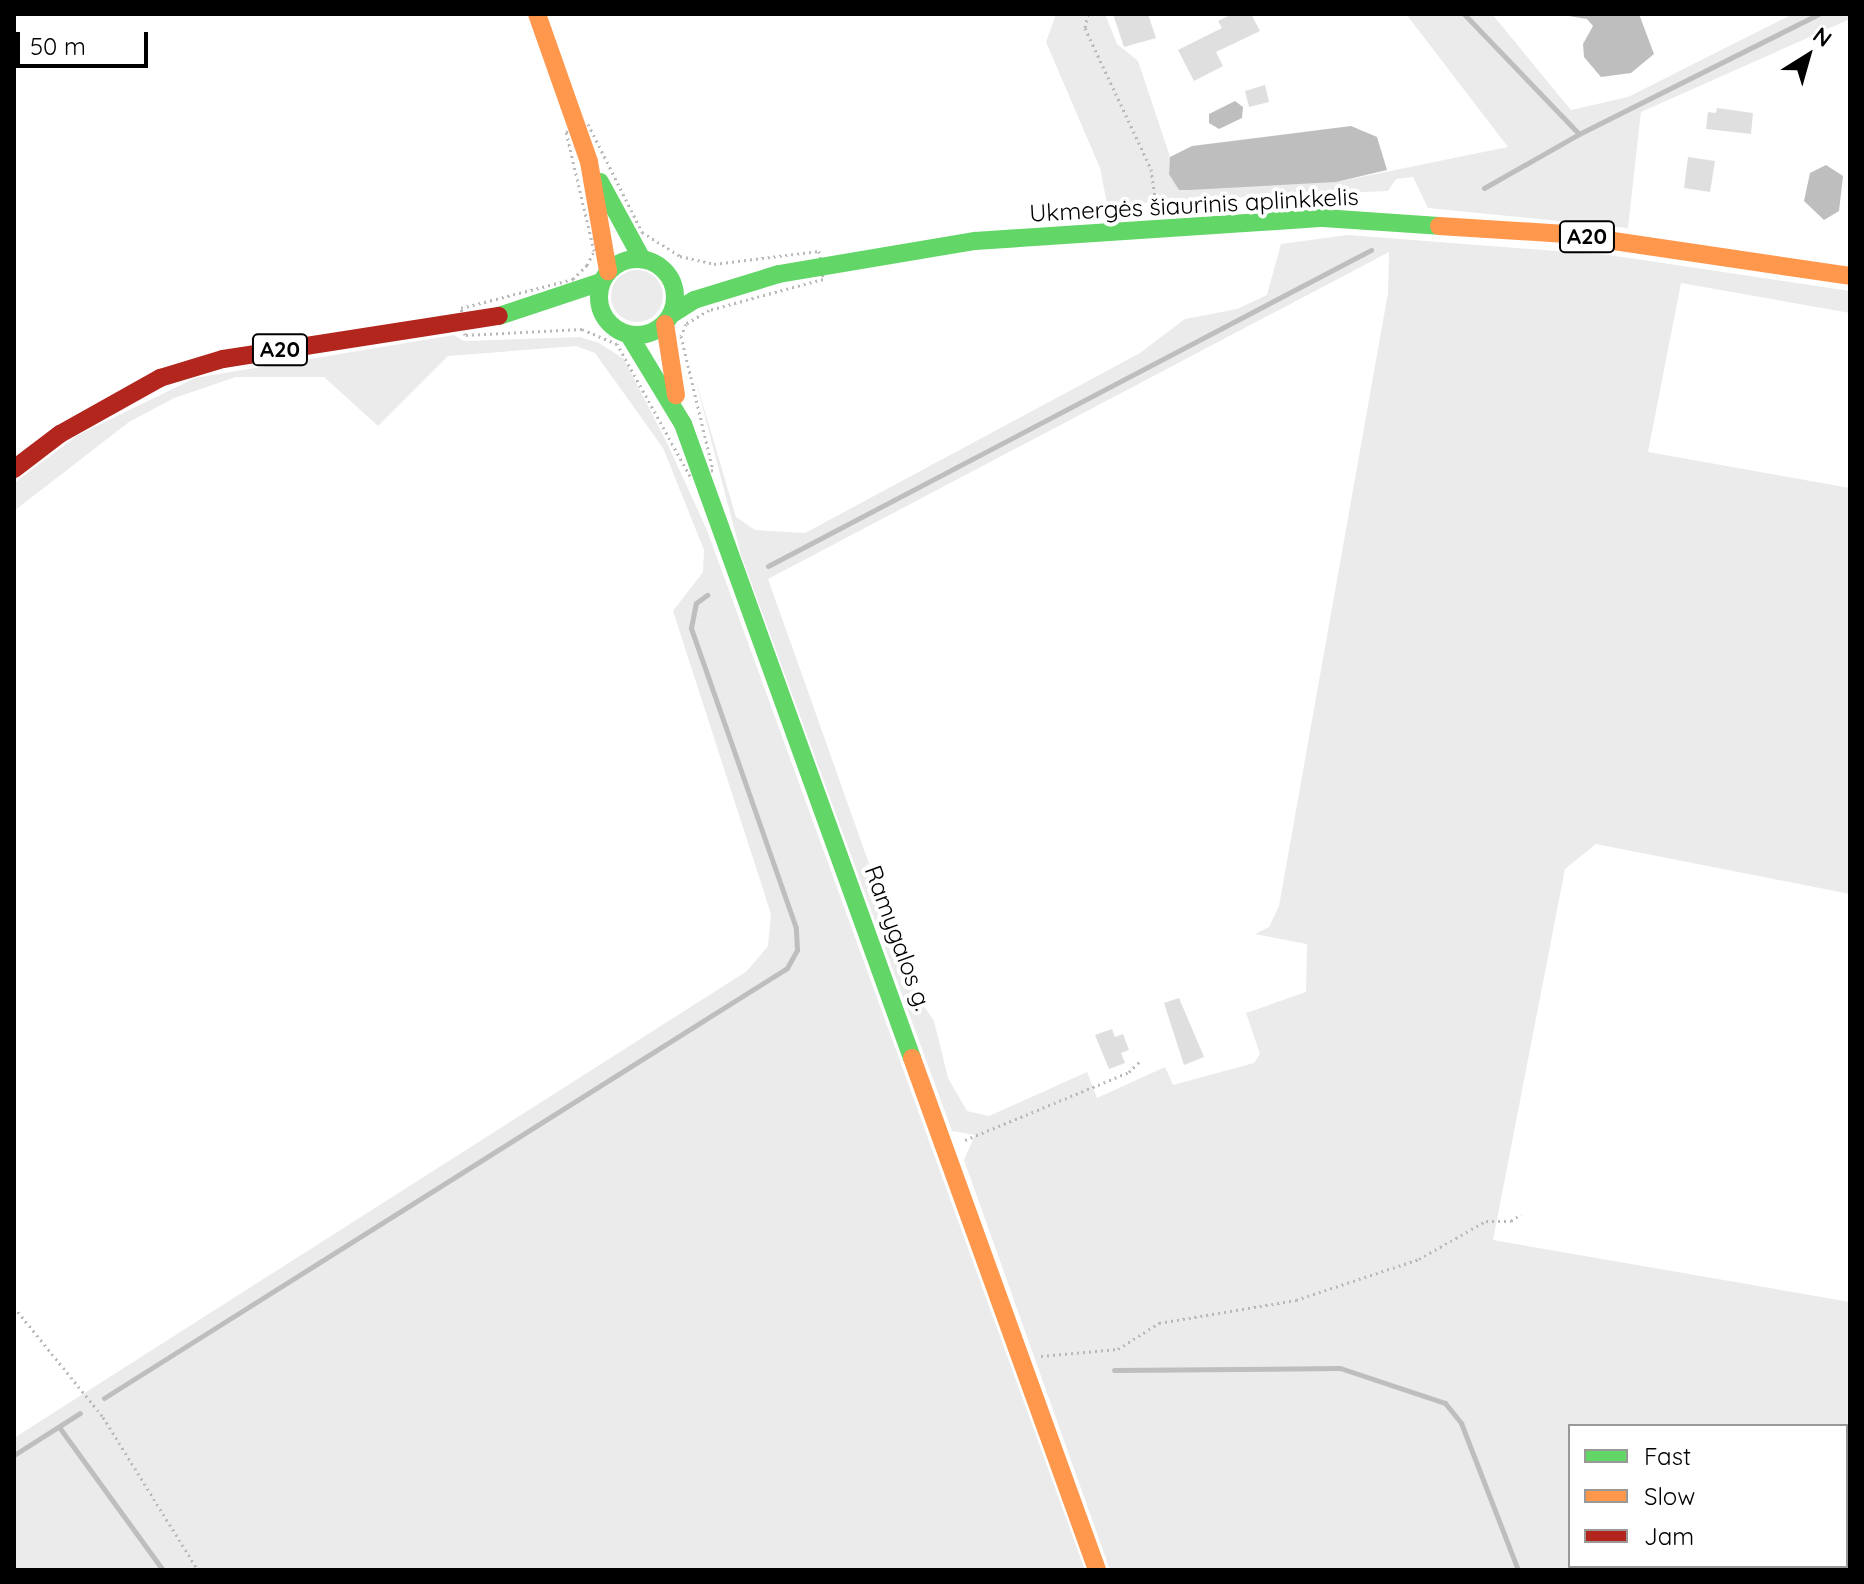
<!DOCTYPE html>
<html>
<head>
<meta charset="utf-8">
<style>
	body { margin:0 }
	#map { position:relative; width:1864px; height:1584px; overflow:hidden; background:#fff; font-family:Quicksand,sans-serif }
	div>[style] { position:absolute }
	.green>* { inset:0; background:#ebebeb }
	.round { border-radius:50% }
	.water>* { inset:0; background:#bebebe }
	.stream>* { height:5px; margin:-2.5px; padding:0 2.5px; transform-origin:2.5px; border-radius:2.5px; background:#bebebe }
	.building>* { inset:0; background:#dfdfdf }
	.path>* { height:3px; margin-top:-1.5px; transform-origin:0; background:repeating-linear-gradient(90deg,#b9b9b9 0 2px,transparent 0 6px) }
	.fast>* { height:18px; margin:-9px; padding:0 9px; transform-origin:9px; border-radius:9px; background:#63d668 }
	.fast>.ring { margin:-9px; padding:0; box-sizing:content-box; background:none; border:18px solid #63d668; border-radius:50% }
	.slow>* { height:18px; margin:-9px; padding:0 9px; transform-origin:9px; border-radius:9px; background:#ff974d }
	.jam>* { height:18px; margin:-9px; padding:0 9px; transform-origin:9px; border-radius:9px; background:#b3261e }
	span { translate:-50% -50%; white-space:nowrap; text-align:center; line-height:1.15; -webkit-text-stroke:8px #fff; paint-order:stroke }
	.shield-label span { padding:2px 6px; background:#fff; border:2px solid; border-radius:6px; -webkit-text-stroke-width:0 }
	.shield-label { font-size:22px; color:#000; font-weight:700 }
	.street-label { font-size:24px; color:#000 }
	.frame { position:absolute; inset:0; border:16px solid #000; pointer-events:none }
	.legend { position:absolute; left:1568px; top:1424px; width:280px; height:144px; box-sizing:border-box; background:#fff; border:2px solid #999; margin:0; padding:10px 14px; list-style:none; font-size:24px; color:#000 }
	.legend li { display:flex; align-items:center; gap:16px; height:40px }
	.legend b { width:40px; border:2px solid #999 }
	.north { position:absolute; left:1768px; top:16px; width:80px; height:80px; -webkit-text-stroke:6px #fff; paint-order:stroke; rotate:37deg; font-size:22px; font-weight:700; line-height:32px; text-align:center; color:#000 }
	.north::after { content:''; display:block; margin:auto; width:28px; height:36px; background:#000; clip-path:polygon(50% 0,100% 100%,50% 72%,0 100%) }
	.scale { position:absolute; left:16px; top:32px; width:132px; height:36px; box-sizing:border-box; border:4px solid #000; border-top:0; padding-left:10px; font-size:24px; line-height:28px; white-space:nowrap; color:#000; -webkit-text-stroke:6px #fff; paint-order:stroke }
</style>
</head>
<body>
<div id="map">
	<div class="green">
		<i style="clip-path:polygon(1056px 14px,1105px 14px,1117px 44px,1138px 61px,1170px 157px,1169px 174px,1336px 182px,1508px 147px,1406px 14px,1492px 14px,1571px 110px,1628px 97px,1793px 14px,1850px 14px,1850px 19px,1641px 112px,1628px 228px,1428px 208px,1413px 177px,1396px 179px,1388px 191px,1153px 201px,1109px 214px,1100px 168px,1046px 42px)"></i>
		<i style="clip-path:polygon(evenodd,1348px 235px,1609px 255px,1850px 291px,1850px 313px,1681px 283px,1648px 452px,1850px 488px,1850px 894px,1596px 844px,1565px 869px,1493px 1240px,1850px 1302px,1850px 1570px,1110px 1570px,964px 1160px,975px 1135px,952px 1131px,741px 555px,694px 374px,736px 517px,755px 530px,805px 533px,1140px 353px,1185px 319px,1237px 309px,1267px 295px,1281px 244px,1348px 235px,1389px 252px,1388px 293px,1279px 906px,1269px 927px,1255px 934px,1307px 944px,1306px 992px,1246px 1013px,1260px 1054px,1254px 1063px,1173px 1085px,1165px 1067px,1097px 1098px,1087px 1072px,989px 1116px,967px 1111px,948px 1078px,934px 1021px,915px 993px,768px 579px,1389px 252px,1348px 235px,1570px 1426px,1846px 1426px,1846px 1566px,1570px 1566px,1570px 1426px)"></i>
		<i class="round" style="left:611px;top:270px;width:52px;height:52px"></i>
		<i style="clip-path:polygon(454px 335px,464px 341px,580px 337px,599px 343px,624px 359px,668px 445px,707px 530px,1085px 1570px,14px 1570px,14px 1438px,747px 971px,768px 946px,771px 914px,673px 611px,703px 572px,704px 550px,663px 448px,595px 353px,576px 346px,448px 356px,378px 426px,324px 377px,236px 377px,174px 398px,129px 422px,14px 511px,14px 483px,78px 435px,195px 378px)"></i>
	</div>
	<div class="water">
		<i style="clip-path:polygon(1556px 14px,1639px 14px,1654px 54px,1631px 73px,1601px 77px,1584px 57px,1583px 44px,1593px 26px,1587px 19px)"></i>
		<i style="clip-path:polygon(1235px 101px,1243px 107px,1242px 118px,1219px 129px,1209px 123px,1209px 114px)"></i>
		<i style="clip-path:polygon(1351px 126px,1377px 137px,1387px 170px,1336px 182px,1189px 190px,1179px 190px,1169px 174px,1170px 157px,1192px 146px)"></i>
		<i style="clip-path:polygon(1826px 165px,1843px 176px,1839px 211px,1824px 220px,1804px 201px,1810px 173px)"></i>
	</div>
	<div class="stream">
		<i style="left:1464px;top:14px;width:166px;rotate:46.2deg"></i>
		<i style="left:1484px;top:188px;width:109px;rotate:-29.6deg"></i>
		<i style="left:1579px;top:134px;width:268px;rotate:-26.6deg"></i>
		<i style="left:768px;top:566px;width:681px;rotate:-27.66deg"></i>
		<i style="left:1114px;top:1370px;width:226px;rotate:-0.5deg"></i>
		<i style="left:1340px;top:1368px;width:111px;rotate:18.4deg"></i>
		<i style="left:1445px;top:1403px;width:26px;rotate:51deg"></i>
		<i style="left:1461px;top:1423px;width:158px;rotate:68.8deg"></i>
		<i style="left:104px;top:1398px;width:807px;rotate:-32.19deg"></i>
		<i style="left:787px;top:968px;width:21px;rotate:-61deg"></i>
		<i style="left:797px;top:950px;width:22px;rotate:-93deg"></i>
		<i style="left:796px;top:928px;width:318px;rotate:-109.3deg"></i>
		<i style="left:691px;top:628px;width:25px;rotate:-79deg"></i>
		<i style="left:696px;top:603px;width:14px;rotate:-36deg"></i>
		<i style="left:59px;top:1427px;width:177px;rotate:54deg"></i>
		<i style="left:14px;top:1455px;width:78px;rotate:-32.5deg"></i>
	</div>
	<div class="building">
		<i style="clip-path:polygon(1113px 14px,1148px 14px,1156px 38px,1124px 47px)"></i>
		<i style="clip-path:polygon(1232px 14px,1251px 14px,1260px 31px,1216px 52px,1223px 66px,1194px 81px,1178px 50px,1222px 28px,1218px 21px)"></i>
		<i style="clip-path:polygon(1265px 85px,1269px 102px,1249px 107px,1245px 91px)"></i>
		<i style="clip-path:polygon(1717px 108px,1753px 113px,1751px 134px,1706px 129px,1708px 112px,1716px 113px)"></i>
		<i style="clip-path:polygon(1688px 157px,1715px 161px,1710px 192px,1684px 188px)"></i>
		<i style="clip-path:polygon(1179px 998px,1204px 1057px,1184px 1065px,1164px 1003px)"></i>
		<i style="clip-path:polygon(1112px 1029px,1115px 1037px,1123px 1034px,1129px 1050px,1121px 1053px,1125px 1063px,1109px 1069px,1095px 1035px)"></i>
	</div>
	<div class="path">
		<i style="left:1088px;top:14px;width:14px;rotate:102deg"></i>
		<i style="left:1085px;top:28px;width:156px;rotate:64.9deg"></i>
		<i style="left:1151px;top:169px;width:37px;rotate:82deg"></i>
		<i style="left:588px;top:124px;width:121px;rotate:63.4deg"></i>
		<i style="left:642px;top:232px;width:45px;rotate:32.3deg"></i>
		<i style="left:680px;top:256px;width:35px;rotate:13deg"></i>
		<i style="left:714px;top:264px;width:106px;rotate:-7.1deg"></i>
		<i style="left:819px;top:251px;width:28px;rotate:82deg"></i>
		<i style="left:823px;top:279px;width:118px;rotate:164.8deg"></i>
		<i style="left:709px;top:310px;width:27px;rotate:149deg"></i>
		<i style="left:686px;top:324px;width:13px;rotate:113deg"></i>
		<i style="left:681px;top:336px;width:138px;rotate:76.6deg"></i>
		<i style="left:713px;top:470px;width:24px;rotate:165deg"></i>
		<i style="left:690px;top:476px;width:151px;rotate:-118.9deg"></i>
		<i style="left:617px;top:344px;width:38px;rotate:-157deg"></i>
		<i style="left:582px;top:329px;width:117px;rotate:177.1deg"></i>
		<i style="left:465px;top:335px;width:27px;rotate:-98deg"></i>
		<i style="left:461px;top:308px;width:116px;rotate:-14.5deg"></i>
		<i style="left:573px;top:279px;width:20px;rotate:-45deg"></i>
		<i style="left:587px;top:265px;width:16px;rotate:-63deg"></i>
		<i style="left:594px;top:251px;width:122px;rotate:-103.2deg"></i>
		<i style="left:566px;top:132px;width:23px;rotate:-20deg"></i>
		<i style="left:965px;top:1140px;width:178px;rotate:-22.5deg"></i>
		<i style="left:1129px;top:1072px;width:16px;rotate:-45deg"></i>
		<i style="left:14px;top:1307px;width:141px;rotate:51deg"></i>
		<i style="left:103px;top:1417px;width:180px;rotate:58.2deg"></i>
		<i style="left:1041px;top:1356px;width:77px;rotate:-5.2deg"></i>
		<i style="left:1118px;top:1349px;width:49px;rotate:-32.4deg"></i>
		<i style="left:1159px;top:1323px;width:139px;rotate:-9.5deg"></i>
		<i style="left:1296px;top:1300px;width:130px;rotate:-18.4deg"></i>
		<i style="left:1419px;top:1259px;width:77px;rotate:-29.6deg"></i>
		<i style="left:1486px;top:1221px;width:25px"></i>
		<i style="left:1511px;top:1221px;width:12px;rotate:-35deg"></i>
	</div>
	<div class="fast">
		<i style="left:600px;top:182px;width:88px;rotate:61.4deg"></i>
		<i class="ring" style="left:599px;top:259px;width:58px;height:58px"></i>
		<i style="left:672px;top:314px;width:26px;rotate:-32deg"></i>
		<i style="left:694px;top:300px;width:89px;rotate:-17deg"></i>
		<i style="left:779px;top:274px;width:199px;rotate:-9.6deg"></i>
		<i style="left:975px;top:241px;width:349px;rotate:-3.8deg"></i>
		<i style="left:1323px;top:218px;width:116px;rotate:3.9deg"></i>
		<i style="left:499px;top:316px;width:108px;rotate:-18.4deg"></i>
		<i style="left:629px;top:335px;width:104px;rotate:58.8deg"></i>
		<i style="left:683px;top:424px;width:674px;rotate:70.14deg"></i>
	</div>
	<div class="slow">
		<i style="left:537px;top:14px;width:157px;rotate:70.6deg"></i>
		<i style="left:589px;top:162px;width:111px;rotate:80.1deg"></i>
		<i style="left:1439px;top:226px;width:127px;rotate:3.6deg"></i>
		<i style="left:1566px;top:234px;width:287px;rotate:8.4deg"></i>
		<i style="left:665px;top:324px;width:72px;rotate:81.2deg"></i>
		<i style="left:912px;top:1058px;width:544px;rotate:70.13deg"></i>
	</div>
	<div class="jam">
		<i style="left:14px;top:469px;width:58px;rotate:-37.3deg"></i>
		<i style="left:60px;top:434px;width:115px;rotate:-29.2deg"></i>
		<i style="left:160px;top:378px;width:66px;rotate:-16.8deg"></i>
		<i style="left:223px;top:359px;width:279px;rotate:-8.9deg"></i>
	</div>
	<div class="shield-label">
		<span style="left:1587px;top:237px">A20</span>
		<span style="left:280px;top:350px">A20</span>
	</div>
	<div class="street-label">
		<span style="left:1194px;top:205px;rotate:-3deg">Ukmergės šiaurinis aplinkkelis</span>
		<span style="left:898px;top:938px;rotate:70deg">Ramygalos g.</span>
	</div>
	<div class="frame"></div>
	<ul class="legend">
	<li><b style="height:10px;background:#63d668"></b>Fast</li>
	<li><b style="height:10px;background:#ff974d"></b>Slow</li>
	<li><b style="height:10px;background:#b3261e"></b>Jam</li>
	</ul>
	<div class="north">N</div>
	<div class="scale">50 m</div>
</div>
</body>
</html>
